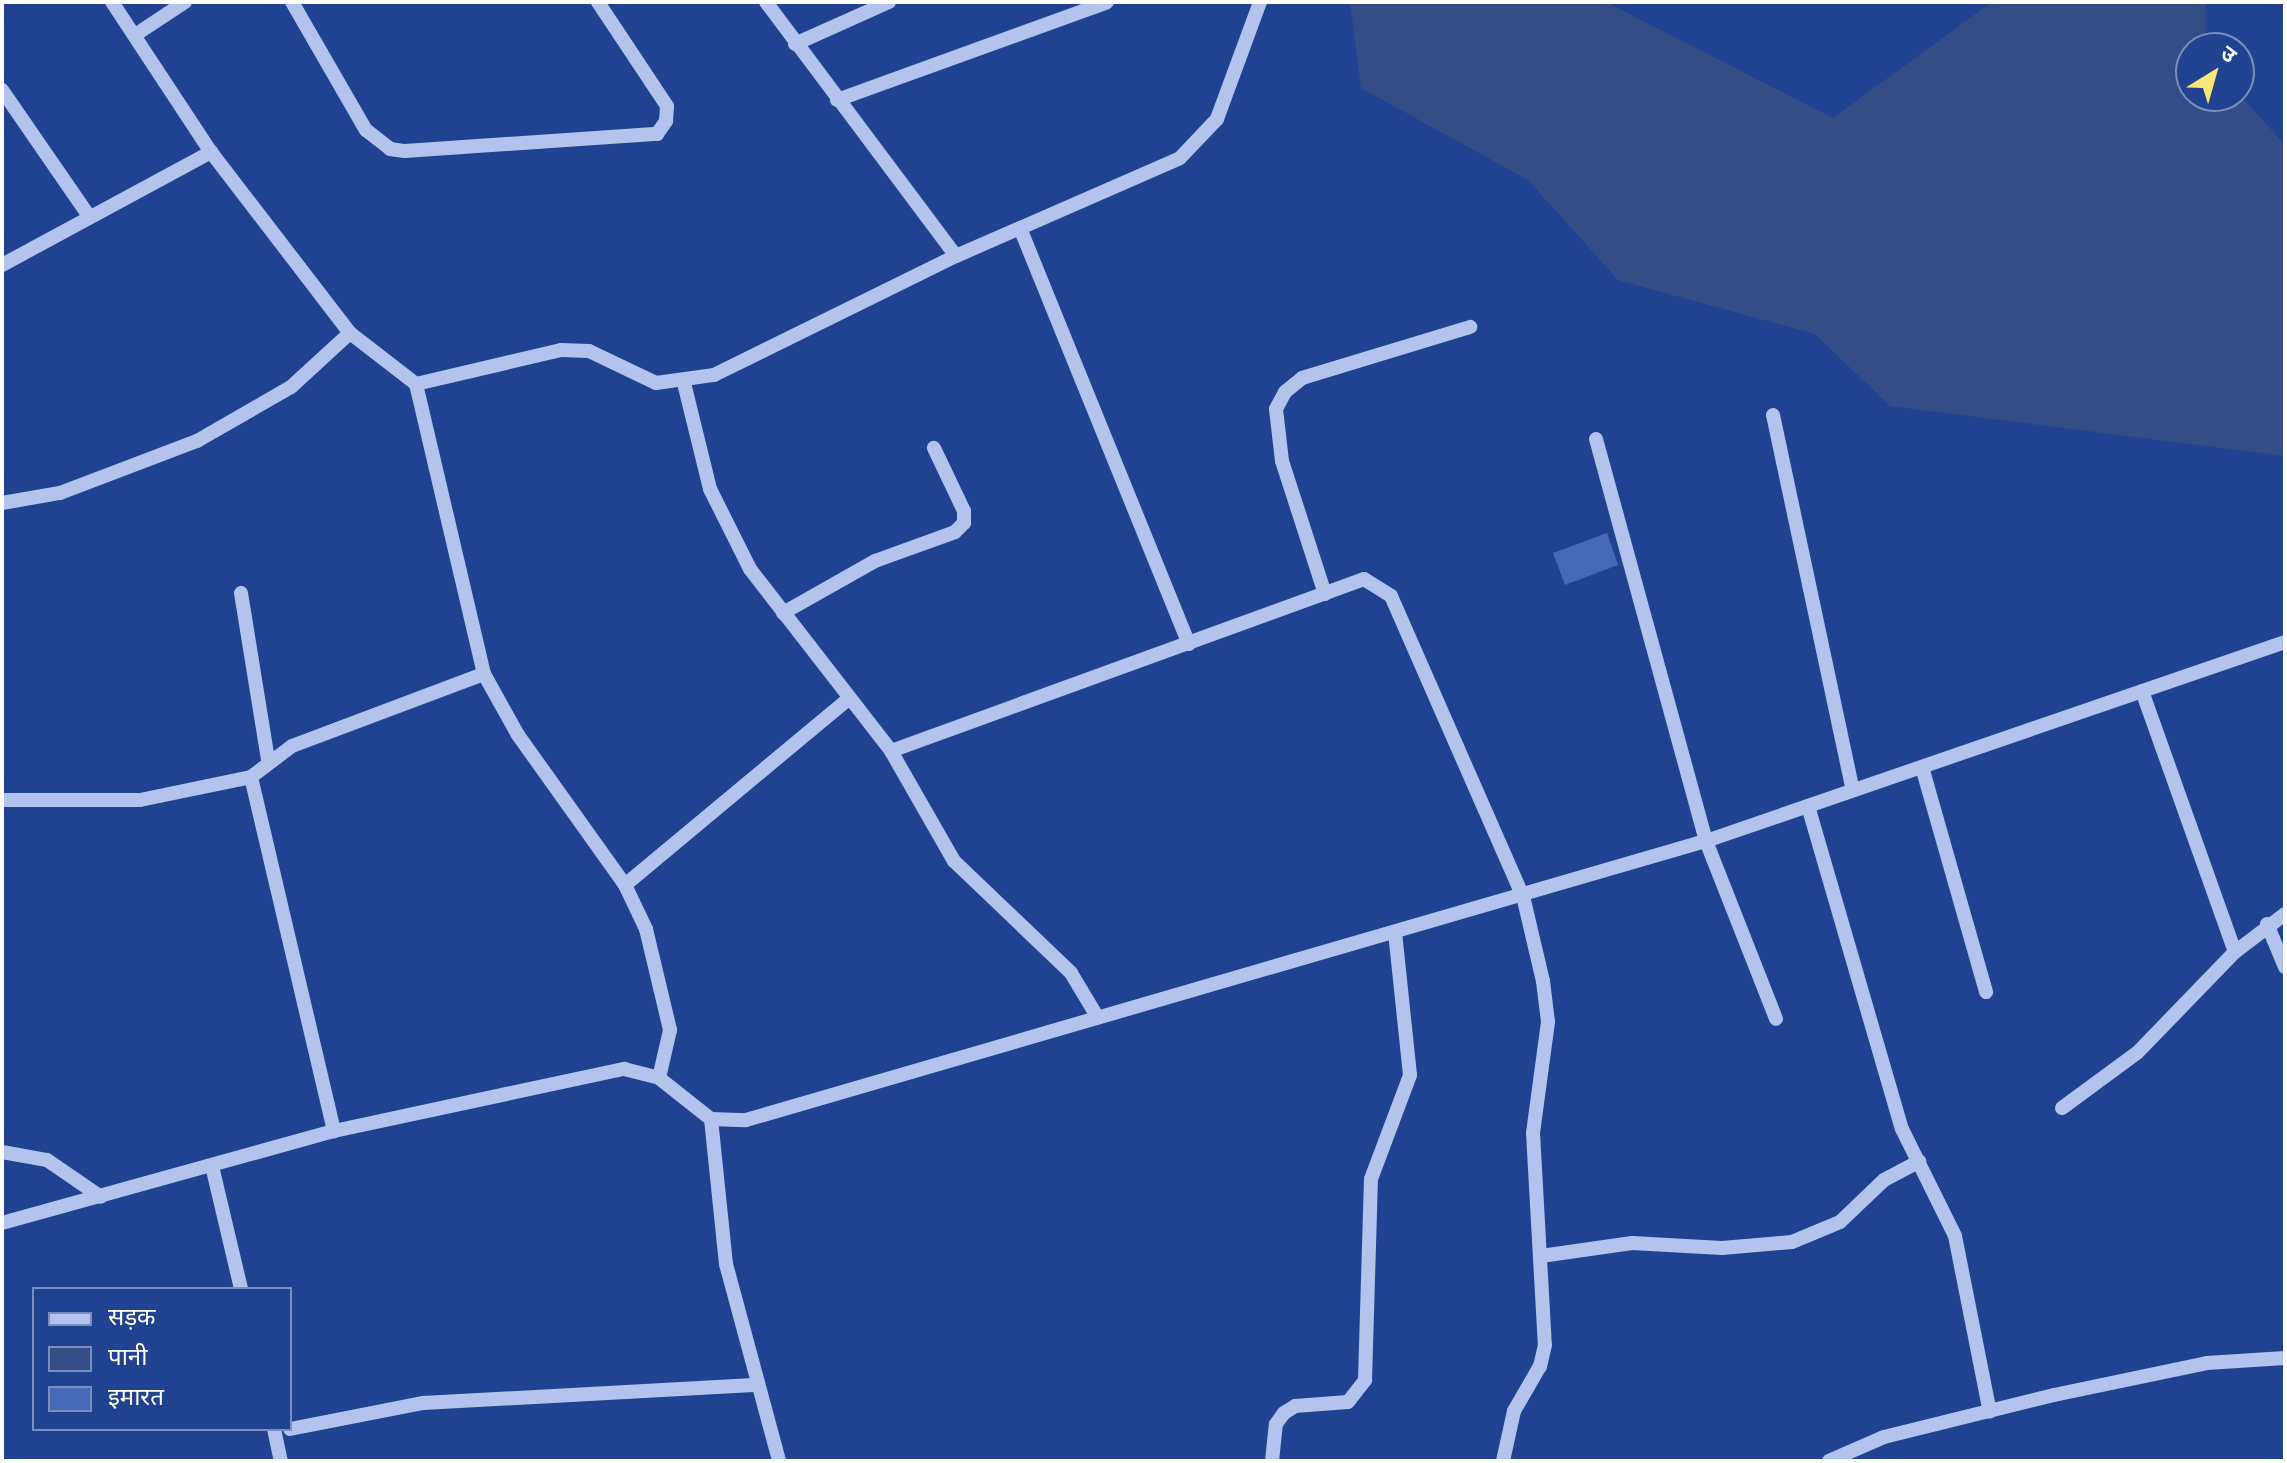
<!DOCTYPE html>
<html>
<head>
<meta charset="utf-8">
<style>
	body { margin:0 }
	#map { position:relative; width:2287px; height:1463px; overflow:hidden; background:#214290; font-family:"Work Sans","Noto Sans Devanagari",sans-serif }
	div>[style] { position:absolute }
	.water>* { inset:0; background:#354d87 }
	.building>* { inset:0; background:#4668b6 }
	.minor>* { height:14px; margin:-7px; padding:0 7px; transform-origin:7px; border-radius:7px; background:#b2c4ed }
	span { translate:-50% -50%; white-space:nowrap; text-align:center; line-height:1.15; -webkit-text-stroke:6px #214290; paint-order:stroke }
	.frame { position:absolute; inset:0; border:4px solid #fff; pointer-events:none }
	.legend { position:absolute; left:32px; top:1287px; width:260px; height:144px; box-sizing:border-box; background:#214290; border:2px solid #7a8ebc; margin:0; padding:10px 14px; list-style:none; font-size:24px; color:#fff }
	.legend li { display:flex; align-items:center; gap:16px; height:40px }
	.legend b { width:40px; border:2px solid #7a8ebc }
	.north { position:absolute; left:2175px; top:32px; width:80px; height:80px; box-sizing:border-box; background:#214290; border:2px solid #7a8ebc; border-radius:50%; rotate:37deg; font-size:22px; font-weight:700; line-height:32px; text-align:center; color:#fff }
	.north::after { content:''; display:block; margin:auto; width:28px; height:36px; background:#f9e673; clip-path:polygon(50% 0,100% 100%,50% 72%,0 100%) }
</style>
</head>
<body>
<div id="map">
	<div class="water">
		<i style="clip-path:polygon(1350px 2px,1606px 2px,1833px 118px,1992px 2px,2205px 2px,2205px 48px,2191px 48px,2191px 96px,2239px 94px,2285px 145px,2285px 456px,1890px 406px,1815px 334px,1618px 280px,1528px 180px,1361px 88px)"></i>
	</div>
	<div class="building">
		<i style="clip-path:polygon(1607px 533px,1618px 565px,1565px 585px,1553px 553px)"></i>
	</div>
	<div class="minor">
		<i style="left:112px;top:2px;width:180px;rotate:56.6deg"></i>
		<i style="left:211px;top:152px;width:228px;rotate:52.5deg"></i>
		<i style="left:350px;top:333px;width:83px;rotate:37.7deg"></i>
		<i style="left:416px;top:384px;width:298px;rotate:76.8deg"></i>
		<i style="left:484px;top:674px;width:70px;rotate:60.9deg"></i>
		<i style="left:518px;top:735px;width:184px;rotate:54.5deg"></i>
		<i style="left:625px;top:885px;width:49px;rotate:64.5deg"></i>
		<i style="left:646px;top:929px;width:104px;rotate:76.6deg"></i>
		<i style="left:670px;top:1030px;width:49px;rotate:102.9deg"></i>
		<i style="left:292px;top:2px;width:148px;rotate:60deg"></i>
		<i style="left:366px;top:130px;width:31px;rotate:38deg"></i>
		<i style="left:390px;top:149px;width:15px;rotate:8deg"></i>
		<i style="left:405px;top:151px;width:253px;rotate:-3.9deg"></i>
		<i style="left:657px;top:134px;width:16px;rotate:-55deg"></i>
		<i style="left:666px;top:121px;width:15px;rotate:-86deg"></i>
		<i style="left:667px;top:106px;width:125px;rotate:-123.6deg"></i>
		<i style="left:766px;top:2px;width:317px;rotate:53.2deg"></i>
		<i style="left:135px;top:35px;width:60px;rotate:-33.4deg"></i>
		<i style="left:795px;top:44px;width:103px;rotate:-24.1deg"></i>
		<i style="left:2px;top:90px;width:153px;rotate:55.4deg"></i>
		<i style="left:837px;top:100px;width:287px;rotate:-19.9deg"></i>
		<i style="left:1020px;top:228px;width:449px;rotate:67.9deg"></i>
		<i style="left:2px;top:265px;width:238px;rotate:-28.4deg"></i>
		<i style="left:684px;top:383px;width:109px;rotate:76.2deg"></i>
		<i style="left:710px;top:489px;width:89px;rotate:63.4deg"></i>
		<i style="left:750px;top:569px;width:230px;rotate:52.2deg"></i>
		<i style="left:891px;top:751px;width:127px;rotate:60.2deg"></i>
		<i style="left:954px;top:861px;width:162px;rotate:43.7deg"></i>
		<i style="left:1071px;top:973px;width:52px;rotate:59deg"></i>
		<i style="left:416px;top:384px;width:149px;rotate:-13.2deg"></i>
		<i style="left:561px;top:350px;width:28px;rotate:2deg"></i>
		<i style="left:589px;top:351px;width:74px;rotate:25.5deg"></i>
		<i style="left:656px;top:383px;width:59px;rotate:-7.9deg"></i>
		<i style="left:714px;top:375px;width:270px;rotate:-26.2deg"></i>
		<i style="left:956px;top:256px;width:244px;rotate:-23.6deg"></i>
		<i style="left:1180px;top:158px;width:54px;rotate:-46.5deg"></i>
		<i style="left:1217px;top:119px;width:125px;rotate:-69.8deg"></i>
		<i style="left:1773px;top:415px;width:383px;rotate:78deg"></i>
		<i style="left:1596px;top:439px;width:417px;rotate:74.7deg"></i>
		<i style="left:1706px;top:841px;width:191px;rotate:68.5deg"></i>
		<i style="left:2px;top:503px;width:59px;rotate:-9.8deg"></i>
		<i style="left:60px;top:493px;width:147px;rotate:-20.8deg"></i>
		<i style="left:197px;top:441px;width:108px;rotate:-29.9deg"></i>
		<i style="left:291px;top:387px;width:80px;rotate:-42.5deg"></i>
		<i style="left:241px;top:593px;width:169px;rotate:80.8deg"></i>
		<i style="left:1325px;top:594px;width:140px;rotate:-107.9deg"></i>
		<i style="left:1282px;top:461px;width:52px;rotate:-96.6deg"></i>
		<i style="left:1276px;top:409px;width:19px;rotate:-62deg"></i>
		<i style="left:1285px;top:392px;width:22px;rotate:-39deg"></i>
		<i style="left:1302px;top:378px;width:176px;rotate:-16.9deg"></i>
		<i style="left:783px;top:613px;width:106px;rotate:-29.5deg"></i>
		<i style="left:875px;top:561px;width:85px;rotate:-19.9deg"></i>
		<i style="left:955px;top:532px;width:13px;rotate:-45deg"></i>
		<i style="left:964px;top:523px;width:12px;rotate:-90deg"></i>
		<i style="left:964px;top:511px;width:70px;rotate:-115.5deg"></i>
		<i style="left:2142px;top:691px;width:277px;rotate:70.4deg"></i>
		<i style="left:891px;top:751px;width:503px;rotate:-19.98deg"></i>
		<i style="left:1364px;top:579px;width:32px;rotate:32deg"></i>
		<i style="left:1391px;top:596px;width:328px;rotate:66.3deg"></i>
		<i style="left:1523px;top:896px;width:87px;rotate:76.8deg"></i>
		<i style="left:1543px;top:981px;width:41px;rotate:83deg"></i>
		<i style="left:1548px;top:1022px;width:112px;rotate:97.7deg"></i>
		<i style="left:1533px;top:1133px;width:212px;rotate:86.8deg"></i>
		<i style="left:1545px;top:1345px;width:22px;rotate:103deg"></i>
		<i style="left:1540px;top:1366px;width:52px;rotate:120deg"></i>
		<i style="left:1514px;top:1411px;width:51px;rotate:102.4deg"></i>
		<i style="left:1922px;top:767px;width:234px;rotate:74.1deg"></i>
		<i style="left:251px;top:777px;width:51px;rotate:-37.1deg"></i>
		<i style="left:292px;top:746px;width:205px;rotate:-20.6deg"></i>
		<i style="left:2px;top:800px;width:138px"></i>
		<i style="left:140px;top:800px;width:113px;rotate:-11.7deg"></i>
		<i style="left:251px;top:777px;width:364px;rotate:76.8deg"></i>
		<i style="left:1808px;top:806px;width:336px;rotate:73.8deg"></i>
		<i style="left:1902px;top:1129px;width:119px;rotate:63.6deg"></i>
		<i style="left:1955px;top:1236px;width:179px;rotate:78.8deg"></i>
		<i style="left:625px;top:885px;width:289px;rotate:-39.8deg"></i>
		<i style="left:2267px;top:924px;width:47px;rotate:67.3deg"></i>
		<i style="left:2062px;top:1108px;width:93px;rotate:-36.3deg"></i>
		<i style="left:2137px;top:1053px;width:141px;rotate:-45.9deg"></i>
		<i style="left:2235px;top:952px;width:63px;rotate:-37.2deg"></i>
		<i style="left:711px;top:1119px;width:146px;rotate:84.1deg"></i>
		<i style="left:726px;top:1264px;width:204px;rotate:74.9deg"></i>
		<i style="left:2px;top:1152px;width:46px;rotate:10.1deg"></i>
		<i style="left:47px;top:1160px;width:65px;rotate:34.4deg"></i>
		<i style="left:212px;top:1166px;width:126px;rotate:76.7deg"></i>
		<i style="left:2px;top:1223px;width:345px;rotate:-15.5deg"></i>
		<i style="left:334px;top:1131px;width:297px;rotate:-12.1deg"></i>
		<i style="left:624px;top:1069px;width:36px;rotate:14deg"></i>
		<i style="left:659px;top:1078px;width:66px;rotate:38.3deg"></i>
		<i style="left:711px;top:1119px;width:35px;rotate:2deg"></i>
		<i style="left:746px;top:1120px;width:1000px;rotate:-16.21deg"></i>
		<i style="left:1706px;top:841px;width:612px;rotate:-18.97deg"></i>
		<i style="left:1541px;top:1256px;width:92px;rotate:-8.1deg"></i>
		<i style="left:1632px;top:1243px;width:90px;rotate:3.2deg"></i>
		<i style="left:1722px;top:1248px;width:70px;rotate:-4.9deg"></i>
		<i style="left:1792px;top:1242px;width:52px;rotate:-22.6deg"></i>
		<i style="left:1840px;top:1222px;width:61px;rotate:-43.7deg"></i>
		<i style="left:1884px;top:1180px;width:40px;rotate:-28deg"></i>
		<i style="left:274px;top:1429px;width:33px;rotate:78deg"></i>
		<i style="left:290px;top:1429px;width:136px;rotate:-11.1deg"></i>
		<i style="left:423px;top:1403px;width:331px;rotate:-3.1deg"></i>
		<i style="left:1272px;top:1461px;width:37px;rotate:-84deg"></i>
		<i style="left:1276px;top:1424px;width:14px;rotate:-54deg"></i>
		<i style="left:1284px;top:1413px;width:13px;rotate:-32deg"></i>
		<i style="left:1295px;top:1406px;width:53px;rotate:-4.3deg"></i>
		<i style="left:1348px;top:1402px;width:28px;rotate:-52deg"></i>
		<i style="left:1365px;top:1380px;width:201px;rotate:-88.3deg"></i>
		<i style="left:1371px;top:1179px;width:111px;rotate:-69.4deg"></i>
		<i style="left:1410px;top:1075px;width:143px;rotate:-96deg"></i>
		<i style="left:1829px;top:1461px;width:60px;rotate:-23.6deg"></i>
		<i style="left:1884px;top:1437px;width:175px;rotate:-13.9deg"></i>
		<i style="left:2054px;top:1395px;width:156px;rotate:-11.8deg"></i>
		<i style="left:2207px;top:1363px;width:78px;rotate:-3.7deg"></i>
	</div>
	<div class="frame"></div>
	<ul class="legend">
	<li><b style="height:10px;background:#b2c4ed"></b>सड़क</li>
	<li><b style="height:22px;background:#354d87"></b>पानी</li>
	<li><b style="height:22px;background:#4668b6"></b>इमारत</li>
	</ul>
	<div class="north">उ</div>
</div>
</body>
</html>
